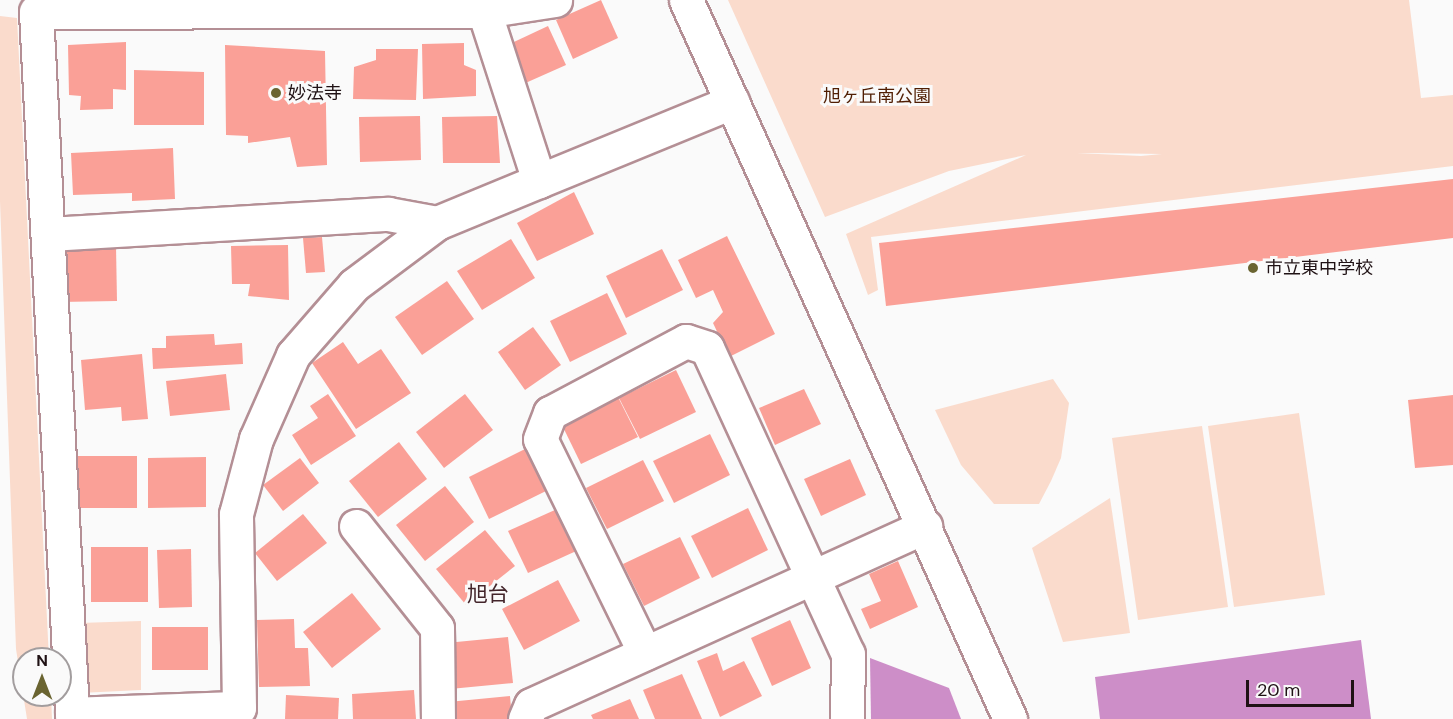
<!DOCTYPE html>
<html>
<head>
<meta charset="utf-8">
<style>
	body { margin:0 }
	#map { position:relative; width:1453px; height:719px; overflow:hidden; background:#fafafa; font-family:"DM Sans","Noto Sans JP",sans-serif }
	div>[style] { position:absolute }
	.green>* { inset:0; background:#fadbcc }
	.water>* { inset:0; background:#cd8ec8 }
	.building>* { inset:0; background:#faa097 }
	.roads { filter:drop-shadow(2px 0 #b48f95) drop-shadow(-2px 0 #b48f95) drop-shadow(0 2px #b48f95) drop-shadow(0 -2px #b48f95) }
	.minor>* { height:33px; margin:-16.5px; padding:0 16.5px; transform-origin:16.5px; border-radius:16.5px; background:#fff }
	.dots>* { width:16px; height:16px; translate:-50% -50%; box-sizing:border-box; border:3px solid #fafafa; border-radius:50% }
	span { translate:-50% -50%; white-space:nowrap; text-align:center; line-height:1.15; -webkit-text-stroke:6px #fafafa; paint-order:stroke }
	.poi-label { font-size:18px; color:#1f1114 }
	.left { translate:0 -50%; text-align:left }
	.park-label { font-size:18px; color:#501e03 }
	.quarter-label { font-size:21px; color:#43252b }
	.north { position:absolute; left:12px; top:647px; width:60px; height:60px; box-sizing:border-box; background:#fafafa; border:2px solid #a29d9e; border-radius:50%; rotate:0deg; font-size:16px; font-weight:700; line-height:24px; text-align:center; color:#1f1114 }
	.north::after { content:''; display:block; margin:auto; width:21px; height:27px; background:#6a6431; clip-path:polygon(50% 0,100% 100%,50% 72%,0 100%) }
	.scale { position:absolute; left:1246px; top:680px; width:108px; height:27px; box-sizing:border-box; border:3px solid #1f1114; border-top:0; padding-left:8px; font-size:18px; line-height:21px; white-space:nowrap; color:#1f1114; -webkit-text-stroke:4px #fafafa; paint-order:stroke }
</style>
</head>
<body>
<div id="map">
	<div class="green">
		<i style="clip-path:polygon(evenodd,728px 0,1409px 0,1421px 98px,1453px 95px,1453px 166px,871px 237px,878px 290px,868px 295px,846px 234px,1026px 155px,949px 171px,825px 217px,728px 0,1077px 153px,1091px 153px,1162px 154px,1141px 156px,1077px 153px)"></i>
		<i style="clip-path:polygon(0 16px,17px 18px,49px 659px,24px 659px,24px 695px,51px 695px,52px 719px,27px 719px,16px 649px,0 201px)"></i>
		<i style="clip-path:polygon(1053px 379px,1069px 403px,1061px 458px,1051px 481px,1039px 504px,994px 504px,961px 465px,935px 410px)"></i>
		<i style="clip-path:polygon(1299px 413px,1325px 595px,1234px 607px,1208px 426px)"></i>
		<i style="clip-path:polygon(1202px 426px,1228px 607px,1138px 620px,1112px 438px)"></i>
		<i style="clip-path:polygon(1110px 498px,1130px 633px,1063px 642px,1032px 548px)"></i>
		<i style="clip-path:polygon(141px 621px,141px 690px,80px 693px,79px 623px)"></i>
	</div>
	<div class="water">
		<i style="clip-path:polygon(1361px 640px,1371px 719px,1100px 719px,1095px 677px)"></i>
		<i style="clip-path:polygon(870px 658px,949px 688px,961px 719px,871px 719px)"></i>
	</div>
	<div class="building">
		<i style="clip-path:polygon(601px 0,618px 38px,573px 59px,556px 20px)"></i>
		<i style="clip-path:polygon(548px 26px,566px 65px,521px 85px,503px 47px)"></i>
		<i style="clip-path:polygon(126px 42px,126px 90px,113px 89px,113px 109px,80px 110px,81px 96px,69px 95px,68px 45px)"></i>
		<i style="clip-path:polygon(464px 43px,464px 65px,476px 70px,476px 96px,423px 99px,422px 44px)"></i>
		<i style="clip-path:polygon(225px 45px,325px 51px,327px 165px,297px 167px,290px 137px,248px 143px,248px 136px,226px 135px)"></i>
		<i style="clip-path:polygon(376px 49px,418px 49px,416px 100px,353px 99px,354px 67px,376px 60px)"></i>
		<i style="clip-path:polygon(134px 70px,204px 72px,204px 125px,134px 125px)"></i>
		<i style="clip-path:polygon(420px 116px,421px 160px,360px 162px,359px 117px)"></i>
		<i style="clip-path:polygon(497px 116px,500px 163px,443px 163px,442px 117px)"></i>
		<i style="clip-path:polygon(173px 148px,175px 199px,132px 201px,132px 193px,73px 195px,71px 153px)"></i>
		<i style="clip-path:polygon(1453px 179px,1453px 238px,886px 306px,879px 243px)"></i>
		<i style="clip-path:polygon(574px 192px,594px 234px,537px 261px,517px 223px)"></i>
		<i style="clip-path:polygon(727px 236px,775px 334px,729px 357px,713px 323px,723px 312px,713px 290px,696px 298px,678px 260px)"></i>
		<i style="clip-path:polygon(322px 237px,325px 272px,306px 273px,303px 238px)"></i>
		<i style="clip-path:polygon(511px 239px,535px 278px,482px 310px,457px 271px)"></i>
		<i style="clip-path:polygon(288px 245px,289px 300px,248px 296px,250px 284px,232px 284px,231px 246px)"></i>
		<i style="clip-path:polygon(116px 246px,117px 301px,60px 302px,59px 247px)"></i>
		<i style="clip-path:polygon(662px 249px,683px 290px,626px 318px,606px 276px)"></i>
		<i style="clip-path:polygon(447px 281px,474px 319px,422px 355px,395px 317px)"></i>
		<i style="clip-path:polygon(607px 293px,627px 334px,570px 362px,550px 321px)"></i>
		<i style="clip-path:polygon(533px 327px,561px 365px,525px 390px,498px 352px)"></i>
		<i style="clip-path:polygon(214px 334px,215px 345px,242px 343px,243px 364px,153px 369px,152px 348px,166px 348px,166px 336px)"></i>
		<i style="clip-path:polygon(343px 342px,358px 364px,381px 349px,411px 393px,356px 429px,312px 363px)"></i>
		<i style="clip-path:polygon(142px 354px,148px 419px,122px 421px,121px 407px,85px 410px,81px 360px)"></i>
		<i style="clip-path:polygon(676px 370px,696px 412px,640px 439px,619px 398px)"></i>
		<i style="clip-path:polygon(226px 374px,230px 410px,170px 416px,166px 381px)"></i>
		<i style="clip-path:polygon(804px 389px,821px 424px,775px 445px,759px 408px)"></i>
		<i style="clip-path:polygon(328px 394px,356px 436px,311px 465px,292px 435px,318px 418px,310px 406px)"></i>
		<i style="clip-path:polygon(465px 394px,493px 430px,444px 468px,416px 432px)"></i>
		<i style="clip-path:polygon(617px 395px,638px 437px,581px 464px,561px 423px)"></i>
		<i style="clip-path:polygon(1453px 395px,1453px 465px,1415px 468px,1408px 400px)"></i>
		<i style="clip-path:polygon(710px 434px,730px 475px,674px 503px,653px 461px)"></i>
		<i style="clip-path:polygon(399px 442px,427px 479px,378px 517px,349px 481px)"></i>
		<i style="clip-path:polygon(525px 449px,546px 491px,489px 519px,469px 477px)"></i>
		<i style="clip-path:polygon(74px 456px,137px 456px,137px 508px,74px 508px)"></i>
		<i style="clip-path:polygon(206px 457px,206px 507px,148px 508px,148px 458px)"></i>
		<i style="clip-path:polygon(300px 458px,319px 483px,283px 511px,263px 485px)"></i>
		<i style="clip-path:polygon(850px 459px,866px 495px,821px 516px,804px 479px)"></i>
		<i style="clip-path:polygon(643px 460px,664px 501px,607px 529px,586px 488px)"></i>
		<i style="clip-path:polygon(445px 486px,474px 522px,425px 561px,396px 525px)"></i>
		<i style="clip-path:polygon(566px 505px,585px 547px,528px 573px,508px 531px)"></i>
		<i style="clip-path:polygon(748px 508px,768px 550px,712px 578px,691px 536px)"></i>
		<i style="clip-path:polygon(303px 514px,327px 543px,277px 581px,255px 553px)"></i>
		<i style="clip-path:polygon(485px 530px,515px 566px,466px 605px,436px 569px)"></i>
		<i style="clip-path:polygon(680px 537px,700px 578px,644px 606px,623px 564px)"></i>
		<i style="clip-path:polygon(91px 547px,148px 547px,148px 602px,91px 602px)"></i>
		<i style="clip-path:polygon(191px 549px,192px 607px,159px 608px,157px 550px)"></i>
		<i style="clip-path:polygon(898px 561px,918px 607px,870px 629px,861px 609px,881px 601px,869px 574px)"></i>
		<i style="clip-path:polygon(558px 580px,580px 621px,524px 650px,502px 609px)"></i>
		<i style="clip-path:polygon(352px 593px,381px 629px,332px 668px,303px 632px)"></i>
		<i style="clip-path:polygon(294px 619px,295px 648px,308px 648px,310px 686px,259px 687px,257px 620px)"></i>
		<i style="clip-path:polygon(790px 620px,811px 668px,772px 686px,751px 638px)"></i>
		<i style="clip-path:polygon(152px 627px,208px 627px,208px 670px,152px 670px)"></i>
		<i style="clip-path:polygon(508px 637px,513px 683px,450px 689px,446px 643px)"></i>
		<i style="clip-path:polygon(717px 653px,723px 671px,744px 661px,762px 696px,720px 717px,697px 661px)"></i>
		<i style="clip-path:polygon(682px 674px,702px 719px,655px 719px,643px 690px)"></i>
		<i style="clip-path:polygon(414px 690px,416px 719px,353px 719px,352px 694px)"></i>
		<i style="clip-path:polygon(286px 695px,339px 698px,338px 719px,285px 719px)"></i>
		<i style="clip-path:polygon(510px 696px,512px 719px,449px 719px,448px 702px)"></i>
		<i style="clip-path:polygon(630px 699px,639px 719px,593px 719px,591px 715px)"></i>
	</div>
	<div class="roads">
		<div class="minor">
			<i style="left:686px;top:0;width:789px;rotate:65.74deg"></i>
			<i style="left:484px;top:11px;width:72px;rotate:-8.8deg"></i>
			<i style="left:539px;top:181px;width:179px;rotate:-107.9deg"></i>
			<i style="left:484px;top:11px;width:448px;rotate:179.9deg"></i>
			<i style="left:36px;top:12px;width:703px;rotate:87.06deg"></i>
			<i style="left:72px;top:714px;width:167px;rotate:-2.1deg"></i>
			<i style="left:239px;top:708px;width:194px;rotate:-90.9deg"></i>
			<i style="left:236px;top:514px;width:78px;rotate:-75.1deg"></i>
			<i style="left:256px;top:439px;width:92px;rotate:-66.2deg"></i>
			<i style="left:293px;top:355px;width:93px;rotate:-48.9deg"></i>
			<i style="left:354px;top:285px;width:104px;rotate:-36.8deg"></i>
			<i style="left:437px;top:223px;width:110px;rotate:-22.4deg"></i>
			<i style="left:539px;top:181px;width:209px;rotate:-22.3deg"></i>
			<i style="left:49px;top:234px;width:340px;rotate:-3.4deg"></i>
			<i style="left:388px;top:214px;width:50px;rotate:10.4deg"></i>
			<i style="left:356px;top:526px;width:130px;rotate:51.5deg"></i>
			<i style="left:437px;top:628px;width:91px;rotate:89.4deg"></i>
			<i style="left:645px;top:653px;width:238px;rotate:-116.1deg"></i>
			<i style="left:540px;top:439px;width:28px;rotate:-69deg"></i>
			<i style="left:550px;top:413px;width:154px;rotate:-27.9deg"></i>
			<i style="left:686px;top:341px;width:22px;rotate:18deg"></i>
			<i style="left:707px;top:348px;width:337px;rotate:65.3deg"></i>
			<i style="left:848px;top:654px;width:65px;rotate:90.9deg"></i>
			<i style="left:525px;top:719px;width:15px;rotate:-67deg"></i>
			<i style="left:531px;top:705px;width:433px;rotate:-24.4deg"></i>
		</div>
	</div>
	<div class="dots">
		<i style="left:276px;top:93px;background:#6a6431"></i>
		<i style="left:1253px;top:268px;background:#6a6431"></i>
	</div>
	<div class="poi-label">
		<span class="left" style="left:288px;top:93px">妙法寺</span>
		<span class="left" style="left:1265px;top:268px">市立東中学校</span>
	</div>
	<div class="park-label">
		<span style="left:877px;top:96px">旭ヶ丘南公園</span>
	</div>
	<div class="quarter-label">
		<span style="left:488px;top:594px">旭台</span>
	</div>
	<div class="north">N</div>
	<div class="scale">20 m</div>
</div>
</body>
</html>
